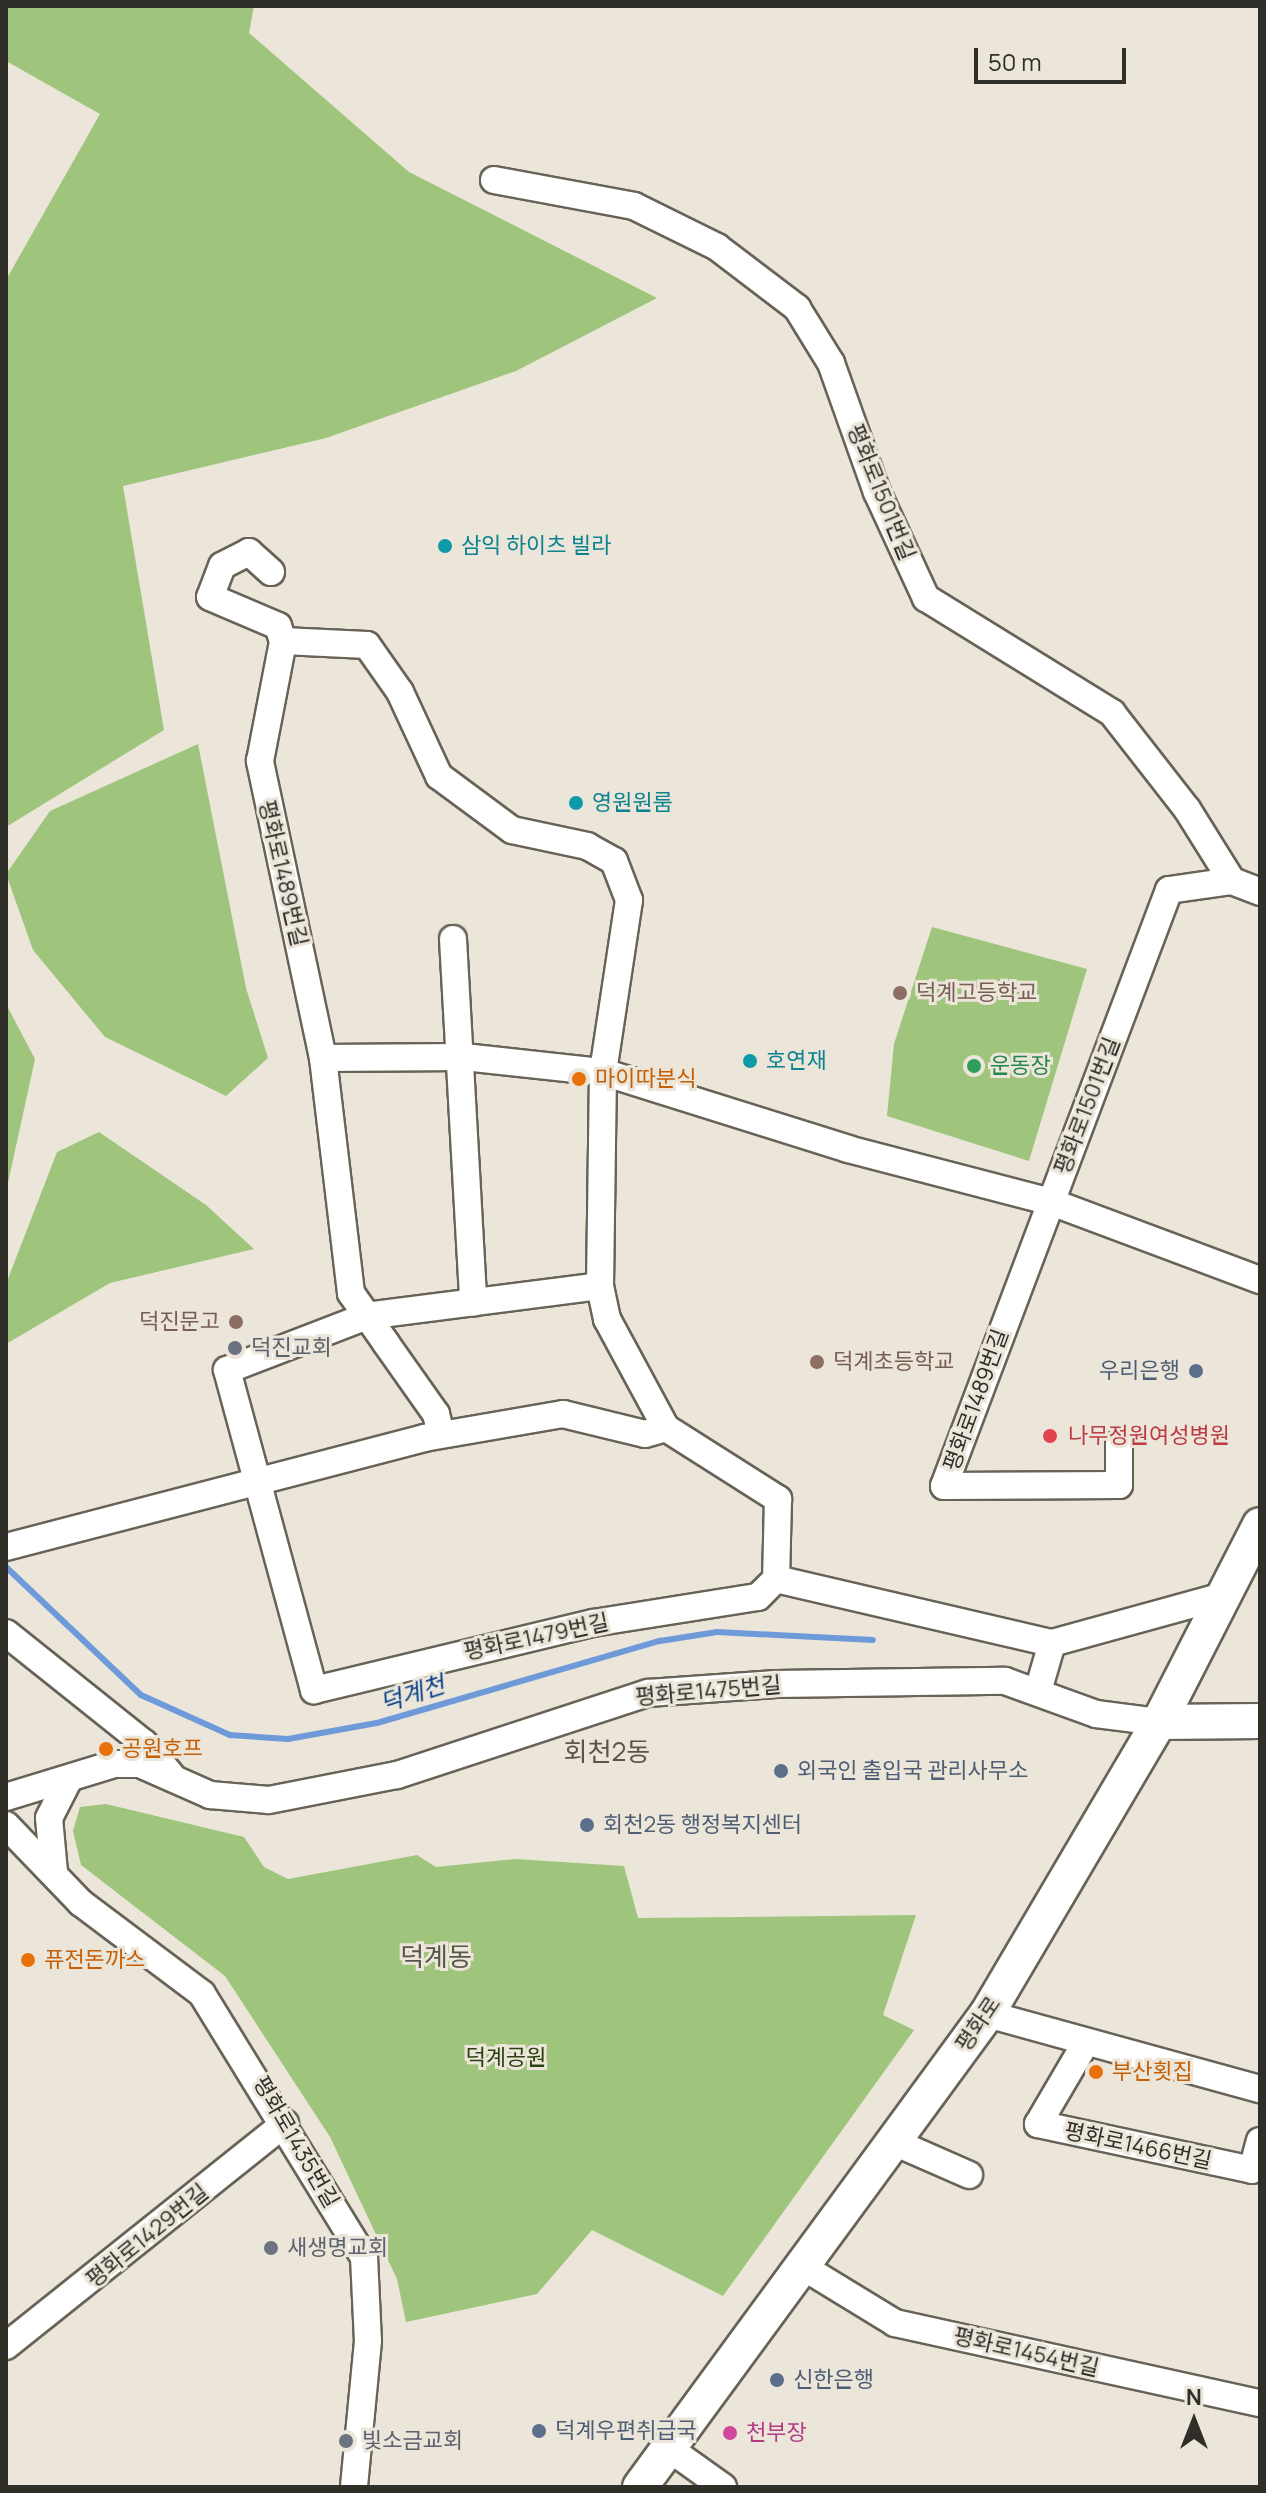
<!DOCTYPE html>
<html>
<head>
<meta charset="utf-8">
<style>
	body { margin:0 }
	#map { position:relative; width:1266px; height:2493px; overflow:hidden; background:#ebe6d9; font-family:Manrope,"Noto Sans KR",sans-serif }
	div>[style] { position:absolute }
	.green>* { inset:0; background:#9fc57d }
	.stream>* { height:6px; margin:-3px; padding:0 3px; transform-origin:3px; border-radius:3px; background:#6f9ada }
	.roads { filter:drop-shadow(2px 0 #676357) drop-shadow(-2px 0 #676357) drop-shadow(0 2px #676357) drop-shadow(0 -2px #676357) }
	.minor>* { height:26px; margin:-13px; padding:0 13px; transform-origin:13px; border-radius:13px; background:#fff }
	.major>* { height:34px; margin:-17px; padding:0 17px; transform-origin:17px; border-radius:17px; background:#fff }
	.dots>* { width:22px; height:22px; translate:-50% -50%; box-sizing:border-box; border:4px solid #ebe6d9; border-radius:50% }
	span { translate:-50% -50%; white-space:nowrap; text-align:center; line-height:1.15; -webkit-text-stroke:6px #ebe6d9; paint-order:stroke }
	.street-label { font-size:22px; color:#302e29 }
	.culture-label { font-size:22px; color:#0d838f }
	.left { translate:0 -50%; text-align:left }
	.education-label { font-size:22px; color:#785e54 }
	.right { translate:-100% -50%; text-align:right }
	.leisure-label { font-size:22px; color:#27864d }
	.food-label { font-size:22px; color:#c56008 }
	.worship-label { font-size:22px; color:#5b616d }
	.service-label { font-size:22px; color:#4e5e75 }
	.health-label { font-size:22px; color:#be3a42 }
	.park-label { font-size:22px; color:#2a420f }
	.hotel-label { font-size:22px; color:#b23c85 }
	.water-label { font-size:24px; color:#083f8a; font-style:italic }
	.quarter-label { font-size:26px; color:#59554a }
	.frame { position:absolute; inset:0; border:8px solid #302e29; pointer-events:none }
	.north { position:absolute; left:1154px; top:2381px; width:80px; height:80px; -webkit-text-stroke:6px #ebe6d9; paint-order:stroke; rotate:0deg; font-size:22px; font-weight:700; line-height:32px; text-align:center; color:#302e29 }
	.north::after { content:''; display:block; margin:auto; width:28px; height:36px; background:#302e29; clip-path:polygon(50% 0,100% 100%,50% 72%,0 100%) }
	.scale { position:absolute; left:974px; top:48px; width:152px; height:36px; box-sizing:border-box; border:4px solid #302e29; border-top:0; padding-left:10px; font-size:24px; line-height:28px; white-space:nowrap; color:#302e29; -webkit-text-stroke:6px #ebe6d9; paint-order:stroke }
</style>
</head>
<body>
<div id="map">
	<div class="green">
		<i style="clip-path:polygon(6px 6px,254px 6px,249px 33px,409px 172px,657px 298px,516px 371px,326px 438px,123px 486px,164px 730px,6px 827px,6px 280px,100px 114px,6px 61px)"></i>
		<i style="clip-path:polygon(198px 744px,246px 988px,268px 1058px,226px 1096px,105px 1037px,33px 950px,6px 874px,50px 811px)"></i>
		<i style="clip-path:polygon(932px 927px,1087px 969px,1029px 1161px,887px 1116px,894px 1044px)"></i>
		<i style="clip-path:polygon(6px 1004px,35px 1059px,6px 1192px)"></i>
		<i style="clip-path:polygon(99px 1132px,206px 1205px,254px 1249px,110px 1283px,6px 1344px,6px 1284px,57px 1152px)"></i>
		<i style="clip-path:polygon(106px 1804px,244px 1837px,264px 1867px,288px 1879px,417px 1855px,436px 1867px,515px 1859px,624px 1866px,638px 1918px,916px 1915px,883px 2015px,914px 2030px,723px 2296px,592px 2230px,537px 2294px,406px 2322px,397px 2279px,330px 2137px,225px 1976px,81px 1865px,73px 1831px,80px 1807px)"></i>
	</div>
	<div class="stream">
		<i style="left:6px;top:1567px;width:186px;rotate:43.5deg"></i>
		<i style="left:141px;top:1695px;width:98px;rotate:24.2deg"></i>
		<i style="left:230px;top:1735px;width:58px;rotate:3.9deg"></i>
		<i style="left:288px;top:1739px;width:90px;rotate:-10.2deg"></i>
		<i style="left:377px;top:1723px;width:295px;rotate:-16.2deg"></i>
		<i style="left:660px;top:1641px;width:58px;rotate:-9deg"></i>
		<i style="left:717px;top:1632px;width:156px;rotate:2.9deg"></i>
	</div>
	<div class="roads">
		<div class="minor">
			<i style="left:494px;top:180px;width:142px;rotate:10.5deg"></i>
			<i style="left:634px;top:206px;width:93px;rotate:26.3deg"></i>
			<i style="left:717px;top:247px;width:101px;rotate:37.3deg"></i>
			<i style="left:797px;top:308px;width:65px;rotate:58.3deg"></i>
			<i style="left:831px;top:363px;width:137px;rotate:70.4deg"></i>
			<i style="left:877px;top:492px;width:117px;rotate:65.2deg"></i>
			<i style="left:926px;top:598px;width:219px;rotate:31.7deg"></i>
			<i style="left:1112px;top:713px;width:122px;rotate:52deg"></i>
			<i style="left:1187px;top:809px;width:85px;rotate:58deg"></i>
			<i style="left:271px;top:572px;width:30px;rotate:-138deg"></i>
			<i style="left:249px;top:552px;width:30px;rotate:153deg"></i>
			<i style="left:222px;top:566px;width:33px;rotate:111deg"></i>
			<i style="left:210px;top:597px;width:74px;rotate:23.1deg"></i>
			<i style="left:278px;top:626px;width:16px;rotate:72deg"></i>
			<i style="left:453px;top:939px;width:364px;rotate:86.8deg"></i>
			<i style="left:323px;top:1058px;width:141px;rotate:-0.4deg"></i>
			<i style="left:464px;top:1057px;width:140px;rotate:6.2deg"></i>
			<i style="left:603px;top:1072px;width:257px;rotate:17.4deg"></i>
			<i style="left:848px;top:1149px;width:210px;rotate:14.6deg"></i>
			<i style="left:1051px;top:1202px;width:223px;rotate:20.5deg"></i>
			<i style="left:600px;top:1286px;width:34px;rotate:78deg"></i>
			<i style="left:607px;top:1319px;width:124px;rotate:61.6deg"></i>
			<i style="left:441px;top:1434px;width:21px;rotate:-104deg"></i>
			<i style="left:436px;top:1414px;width:87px;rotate:-125.2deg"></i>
			<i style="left:386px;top:1343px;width:33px;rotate:-125deg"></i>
			<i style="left:367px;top:1316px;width:28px;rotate:-125deg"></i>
			<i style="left:351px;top:1293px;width:237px;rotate:-96.8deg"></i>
			<i style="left:323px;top:1058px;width:304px;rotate:-102deg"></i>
			<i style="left:260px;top:761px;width:122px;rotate:-79.1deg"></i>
			<i style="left:283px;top:641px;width:84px;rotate:2.7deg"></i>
			<i style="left:367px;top:645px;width:57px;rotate:54.9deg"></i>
			<i style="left:400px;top:692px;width:93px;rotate:65.1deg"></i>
			<i style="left:439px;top:776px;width:91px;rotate:36.5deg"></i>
			<i style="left:512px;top:830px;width:77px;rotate:12deg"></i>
			<i style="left:587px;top:846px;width:31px;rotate:29deg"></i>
			<i style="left:614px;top:861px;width:42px;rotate:69deg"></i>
			<i style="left:629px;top:900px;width:174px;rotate:98.6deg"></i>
			<i style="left:603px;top:1072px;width:214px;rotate:90.8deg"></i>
			<i style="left:600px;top:1286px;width:235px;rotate:172.7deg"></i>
			<i style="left:367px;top:1316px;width:150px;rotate:158.9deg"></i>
			<i style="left:227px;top:1370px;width:332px;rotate:74.8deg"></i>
			<i style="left:314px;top:1690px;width:287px;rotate:-13.5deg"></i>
			<i style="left:593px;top:1623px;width:167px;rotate:-9deg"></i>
			<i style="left:758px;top:1597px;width:25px;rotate:-45deg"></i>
			<i style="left:1119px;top:1443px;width:42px;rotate:90deg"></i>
			<i style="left:1119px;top:1485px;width:175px;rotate:179.7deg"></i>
			<i style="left:944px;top:1486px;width:637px;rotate:-69.32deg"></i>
			<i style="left:1169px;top:890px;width:64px;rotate:-8.1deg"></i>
			<i style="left:1232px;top:881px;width:30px;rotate:21deg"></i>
			<i style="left:6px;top:1547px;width:432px;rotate:-14.6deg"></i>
			<i style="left:424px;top:1438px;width:141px;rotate:-9.8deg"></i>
			<i style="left:563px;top:1414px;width:84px;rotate:13.7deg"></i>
			<i style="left:645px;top:1434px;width:22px;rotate:-16deg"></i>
			<i style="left:666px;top:1428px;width:133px;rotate:32.4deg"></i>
			<i style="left:778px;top:1499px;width:80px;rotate:91.4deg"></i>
			<i style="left:776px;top:1579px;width:283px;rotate:13.1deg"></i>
			<i style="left:1052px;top:1643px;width:177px;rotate:-15.4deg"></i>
			<i style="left:6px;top:1633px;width:176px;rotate:38.6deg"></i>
			<i style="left:144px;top:1743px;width:42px;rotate:49.8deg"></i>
			<i style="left:1038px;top:1691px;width:50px;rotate:-73.7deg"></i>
			<i style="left:6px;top:1797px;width:113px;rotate:-17deg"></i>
			<i style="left:114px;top:1764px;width:26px"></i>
			<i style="left:140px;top:1764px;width:77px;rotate:23.9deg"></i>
			<i style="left:210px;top:1795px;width:59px;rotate:4.8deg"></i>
			<i style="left:269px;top:1800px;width:130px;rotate:-11.1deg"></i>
			<i style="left:397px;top:1775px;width:264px;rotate:-18.1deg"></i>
			<i style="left:648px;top:1693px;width:128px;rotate:-4deg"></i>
			<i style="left:776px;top:1684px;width:229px;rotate:-0.8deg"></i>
			<i style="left:1005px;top:1681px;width:97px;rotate:19.9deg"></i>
			<i style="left:1096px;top:1714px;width:64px;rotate:7.2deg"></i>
			<i style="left:6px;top:1825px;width:108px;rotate:46.1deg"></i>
			<i style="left:81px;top:1903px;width:151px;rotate:36.9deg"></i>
			<i style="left:202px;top:1994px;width:309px;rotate:58.4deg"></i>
			<i style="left:364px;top:2257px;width:84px;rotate:87.3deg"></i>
			<i style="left:368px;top:2341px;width:147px;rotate:95.5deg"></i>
			<i style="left:54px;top:1872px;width:54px;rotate:-95.3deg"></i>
			<i style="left:49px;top:1818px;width:44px;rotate:-62.9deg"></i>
			<i style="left:987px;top:2014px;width:283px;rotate:15.4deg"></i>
			<i style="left:1085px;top:2044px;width:93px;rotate:120.4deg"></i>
			<i style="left:1038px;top:2124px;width:219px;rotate:12.1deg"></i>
			<i style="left:1252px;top:2170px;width:30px;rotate:-75deg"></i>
			<i style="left:894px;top:2142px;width:82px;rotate:23.7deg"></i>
			<i style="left:805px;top:2268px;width:105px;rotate:31.4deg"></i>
			<i style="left:895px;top:2323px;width:374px;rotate:12.4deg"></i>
			<i style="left:6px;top:2346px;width:357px;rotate:-38.6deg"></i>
			<i style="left:667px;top:2447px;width:69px;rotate:35.5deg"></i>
		</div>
		<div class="major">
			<i style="left:1159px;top:1722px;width:101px;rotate:-0.6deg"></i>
			<i style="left:640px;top:2487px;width:587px;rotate:-53.74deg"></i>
			<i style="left:987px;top:2014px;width:339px;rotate:-59.5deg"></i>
			<i style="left:1159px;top:1722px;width:221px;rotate:-62.9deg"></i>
		</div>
	</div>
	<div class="dots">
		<i style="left:445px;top:546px;background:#0f9aa8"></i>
		<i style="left:576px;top:803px;background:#0f9aa8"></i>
		<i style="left:900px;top:993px;background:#8d6e63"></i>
		<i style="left:750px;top:1061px;background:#0f9aa8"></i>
		<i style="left:974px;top:1066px;background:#2e9e5b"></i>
		<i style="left:579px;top:1079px;background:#e8710a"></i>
		<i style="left:236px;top:1322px;background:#8d6e63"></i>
		<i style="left:235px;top:1348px;background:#6b7280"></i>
		<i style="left:817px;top:1362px;background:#8d6e63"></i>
		<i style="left:1196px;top:1371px;background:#5c6f8a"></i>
		<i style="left:1050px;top:1436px;background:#e0444e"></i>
		<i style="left:106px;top:1749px;background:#e8710a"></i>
		<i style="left:781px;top:1771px;background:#5c6f8a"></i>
		<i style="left:587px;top:1825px;background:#5c6f8a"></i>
		<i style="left:28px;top:1960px;background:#e8710a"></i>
		<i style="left:1096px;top:2072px;background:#e8710a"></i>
		<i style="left:271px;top:2248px;background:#6b7280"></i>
		<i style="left:777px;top:2380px;background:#5c6f8a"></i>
		<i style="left:539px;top:2431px;background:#5c6f8a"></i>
		<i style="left:730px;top:2433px;background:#d1479c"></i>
		<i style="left:346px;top:2441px;background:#6b7280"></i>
	</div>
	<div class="street-label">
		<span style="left:881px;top:492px;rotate:68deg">평화로1501번길</span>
		<span style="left:283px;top:873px;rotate:77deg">평화로1489번길</span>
		<span style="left:1087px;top:1106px;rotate:-69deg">평화로1501번길</span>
		<span style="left:976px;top:1400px;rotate:-70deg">평화로1489번길</span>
		<span style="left:536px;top:1637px;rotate:-12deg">평화로1479번길</span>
		<span style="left:708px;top:1691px;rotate:-5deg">평화로1475번길</span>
		<span style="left:978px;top:2024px;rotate:-56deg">평화로</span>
		<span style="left:296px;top:2142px;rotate:60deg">평화로1435번길</span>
		<span style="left:1138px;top:2146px;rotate:12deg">평화로1466번길</span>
		<span style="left:147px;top:2236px;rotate:-39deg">평화로1429번길</span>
		<span style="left:1026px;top:2352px;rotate:13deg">평화로1454번길</span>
	</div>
	<div class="culture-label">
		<span class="left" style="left:461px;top:546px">삼익 하이츠 빌라</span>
		<span class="left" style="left:592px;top:803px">영원원룸</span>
		<span class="left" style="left:766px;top:1061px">호연재</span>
	</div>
	<div class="education-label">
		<span class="left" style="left:916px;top:993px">덕계고등학교</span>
		<span class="right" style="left:220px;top:1322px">덕진문고</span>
		<span class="left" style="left:833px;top:1362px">덕계초등학교</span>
	</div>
	<div class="leisure-label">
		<span class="left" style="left:990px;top:1066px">운동장</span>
	</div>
	<div class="food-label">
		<span class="left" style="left:595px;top:1079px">마이따분식</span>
		<span class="left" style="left:122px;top:1749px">공원호프</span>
		<span class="left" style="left:44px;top:1960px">퓨전돈까스</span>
		<span class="left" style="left:1112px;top:2072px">부산횟집</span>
	</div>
	<div class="worship-label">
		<span class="left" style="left:251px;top:1348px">덕진교회</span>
		<span class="left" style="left:287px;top:2248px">새생명교회</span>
		<span class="left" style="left:362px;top:2441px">빛소금교회</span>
	</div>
	<div class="service-label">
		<span class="right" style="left:1180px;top:1371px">우리은행</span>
		<span class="left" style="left:797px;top:1771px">외국인 출입국 관리사무소</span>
		<span class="left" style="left:603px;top:1825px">회천2동 행정복지센터</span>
		<span class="left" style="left:793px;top:2380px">신한은행</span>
		<span class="left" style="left:555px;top:2431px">덕계우편취급국</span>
	</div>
	<div class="health-label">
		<span class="left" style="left:1068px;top:1436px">나무정원여성병원</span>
	</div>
	<div class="park-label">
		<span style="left:506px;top:2058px">덕계공원</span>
	</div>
	<div class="hotel-label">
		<span class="left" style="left:746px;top:2433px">천부장</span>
	</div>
	<div class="water-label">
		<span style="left:412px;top:1693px;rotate:-18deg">덕계천</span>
	</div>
	<div class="quarter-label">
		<span style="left:607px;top:1752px">회천2동</span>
		<span style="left:436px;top:1957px">덕계동</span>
	</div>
	<div class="frame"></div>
	<div class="north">N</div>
	<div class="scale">50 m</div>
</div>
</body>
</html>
